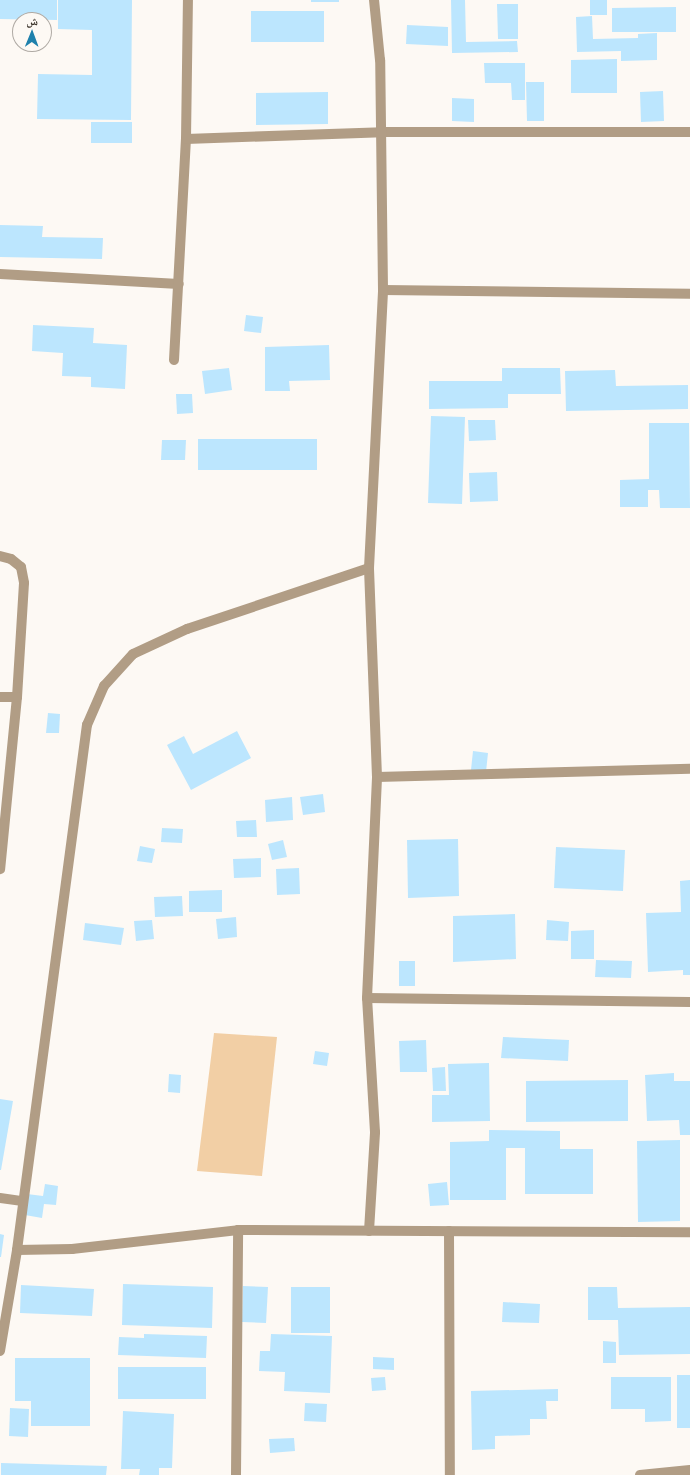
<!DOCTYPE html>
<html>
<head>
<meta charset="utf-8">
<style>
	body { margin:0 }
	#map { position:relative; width:690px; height:1475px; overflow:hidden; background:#fdf9f4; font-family:"IBM Plex Sans","Noto Naskh Arabic",sans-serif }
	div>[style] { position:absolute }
	.green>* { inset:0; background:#f2cfa5 }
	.building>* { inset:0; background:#bce6fe }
	.minor>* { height:10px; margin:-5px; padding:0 5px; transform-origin:5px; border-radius:5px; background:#b19d85 }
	span { translate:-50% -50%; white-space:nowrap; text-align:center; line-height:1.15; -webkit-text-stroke:3px #fdf9f4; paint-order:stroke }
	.north { position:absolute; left:12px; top:12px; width:40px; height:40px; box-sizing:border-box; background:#fdf9f4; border:1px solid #afaaa4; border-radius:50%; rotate:1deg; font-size:11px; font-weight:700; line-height:16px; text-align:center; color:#3b342b }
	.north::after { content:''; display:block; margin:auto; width:14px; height:18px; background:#1f81ac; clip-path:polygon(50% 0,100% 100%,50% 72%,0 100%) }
</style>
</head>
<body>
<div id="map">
	<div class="green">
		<i style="clip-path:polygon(214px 1033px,277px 1037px,262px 1176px,197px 1171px)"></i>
	</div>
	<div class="building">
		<i style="clip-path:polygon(0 0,57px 0,57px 20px,0 19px)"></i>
		<i style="clip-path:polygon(58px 0,132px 0,131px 120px,37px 119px,38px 74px,92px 75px,92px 30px,58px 29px)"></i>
		<i style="clip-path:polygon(311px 0,339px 0,339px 2px,311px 2px)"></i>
		<i style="clip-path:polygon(451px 0,465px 0,466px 42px,517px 41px,518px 52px,452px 53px)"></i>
		<i style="clip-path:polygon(590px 0,607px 0,607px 15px,590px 15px)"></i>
		<i style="clip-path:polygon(497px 4px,518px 4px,518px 39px,498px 39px)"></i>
		<i style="clip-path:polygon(676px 7px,676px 32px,612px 32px,612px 8px)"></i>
		<i style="clip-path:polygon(251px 11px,324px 11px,324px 42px,251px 42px)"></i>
		<i style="clip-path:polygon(592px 16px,593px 39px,638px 38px,638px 34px,657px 33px,657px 60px,621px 61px,621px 51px,577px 52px,576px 17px)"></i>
		<i style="clip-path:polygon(407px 25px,448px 27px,448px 46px,406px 44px)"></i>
		<i style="clip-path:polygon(617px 59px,617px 93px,571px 93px,571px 60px)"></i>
		<i style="clip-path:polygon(484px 63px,525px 63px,525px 100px,512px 100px,511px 83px,485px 83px)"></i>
		<i style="clip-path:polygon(526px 82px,544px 82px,544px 121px,527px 121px)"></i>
		<i style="clip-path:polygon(663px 91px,664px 121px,641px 122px,640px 92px)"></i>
		<i style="clip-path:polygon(328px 92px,328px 124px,256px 125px,256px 93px)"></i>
		<i style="clip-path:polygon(452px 98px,474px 99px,474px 122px,452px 121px)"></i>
		<i style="clip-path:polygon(91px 122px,132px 122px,132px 143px,91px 143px)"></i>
		<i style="clip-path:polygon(0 225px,43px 226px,42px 237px,103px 238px,102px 259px,0 257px)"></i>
		<i style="clip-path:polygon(246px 315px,263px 317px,261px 333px,244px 331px)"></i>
		<i style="clip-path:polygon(33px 325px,94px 328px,93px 343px,127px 345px,125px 389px,91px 387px,91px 377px,62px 376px,63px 353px,32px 351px)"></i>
		<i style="clip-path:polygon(329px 345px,330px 380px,289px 381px,290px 391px,265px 391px,265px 347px)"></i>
		<i style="clip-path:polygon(229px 368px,232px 390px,205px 394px,202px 371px)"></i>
		<i style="clip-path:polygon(502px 368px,560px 368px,561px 394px,508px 394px,508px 408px,429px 409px,429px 381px,502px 381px)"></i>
		<i style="clip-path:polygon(615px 370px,616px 386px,688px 385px,688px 409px,566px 411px,565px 371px)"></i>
		<i style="clip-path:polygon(176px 394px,192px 394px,193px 413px,177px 414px)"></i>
		<i style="clip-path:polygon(431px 416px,465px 417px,462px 504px,428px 503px)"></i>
		<i style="clip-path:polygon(468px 420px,495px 420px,496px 440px,469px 441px)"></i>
		<i style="clip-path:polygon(649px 423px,689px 423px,690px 508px,660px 508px,659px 490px,648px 490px,648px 507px,620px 507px,620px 480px,649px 479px)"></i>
		<i style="clip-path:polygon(198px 439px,317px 439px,317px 470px,198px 470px)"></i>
		<i style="clip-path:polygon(162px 440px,186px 440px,185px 460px,161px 460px)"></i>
		<i style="clip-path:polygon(497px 472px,498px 501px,470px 502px,469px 473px)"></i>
		<i style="clip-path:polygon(48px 713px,60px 714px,59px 733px,46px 733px)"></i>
		<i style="clip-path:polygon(237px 731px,251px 758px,191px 790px,167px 745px,184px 736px,193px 754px)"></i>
		<i style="clip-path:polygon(473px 751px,488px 753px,486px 772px,471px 770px)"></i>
		<i style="clip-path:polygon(323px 794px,325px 812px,303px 815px,300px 797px)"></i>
		<i style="clip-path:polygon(292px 797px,293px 820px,266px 822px,265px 800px)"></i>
		<i style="clip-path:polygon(256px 820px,257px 837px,237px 837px,236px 821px)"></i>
		<i style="clip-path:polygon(162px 828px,183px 829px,182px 843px,161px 842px)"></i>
		<i style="clip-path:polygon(458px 839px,459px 896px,408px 898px,407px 840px)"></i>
		<i style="clip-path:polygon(283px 840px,287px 857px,272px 860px,268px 844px)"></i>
		<i style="clip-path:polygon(140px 846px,155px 849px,152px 863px,137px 861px)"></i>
		<i style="clip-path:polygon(556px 847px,625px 850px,623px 891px,554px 888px)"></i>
		<i style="clip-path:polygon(261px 858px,261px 877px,234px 878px,233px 859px)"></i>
		<i style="clip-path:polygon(299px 868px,300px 894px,277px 895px,276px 869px)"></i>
		<i style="clip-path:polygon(690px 880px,690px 975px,683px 975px,683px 970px,648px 972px,646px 913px,681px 912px,680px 881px)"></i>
		<i style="clip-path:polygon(222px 890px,222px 912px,189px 912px,189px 891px)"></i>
		<i style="clip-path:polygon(182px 896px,183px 916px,155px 917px,154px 897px)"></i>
		<i style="clip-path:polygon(515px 914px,516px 959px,453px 962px,453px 916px)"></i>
		<i style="clip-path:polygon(236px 917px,237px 937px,218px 939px,216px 919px)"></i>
		<i style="clip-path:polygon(152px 920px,154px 939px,136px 941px,134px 921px)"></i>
		<i style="clip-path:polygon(547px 920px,569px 922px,568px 941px,546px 940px)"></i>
		<i style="clip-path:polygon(85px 923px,124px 928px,121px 945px,83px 940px)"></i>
		<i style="clip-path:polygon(594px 930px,594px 959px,571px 959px,571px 931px)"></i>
		<i style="clip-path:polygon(596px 960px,632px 961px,631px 978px,595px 977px)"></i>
		<i style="clip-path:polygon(399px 961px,415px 961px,415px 986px,399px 986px)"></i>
		<i style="clip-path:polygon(503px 1037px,569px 1040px,568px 1061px,501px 1058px)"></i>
		<i style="clip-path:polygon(426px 1040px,427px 1072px,400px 1072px,399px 1041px)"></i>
		<i style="clip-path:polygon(315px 1051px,329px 1053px,327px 1066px,313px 1064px)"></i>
		<i style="clip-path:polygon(489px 1063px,490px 1121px,432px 1122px,432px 1095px,449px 1095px,448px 1064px)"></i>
		<i style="clip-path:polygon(445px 1067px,446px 1091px,433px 1091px,432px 1068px)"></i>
		<i style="clip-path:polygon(674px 1073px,674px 1081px,690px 1081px,690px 1135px,680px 1135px,679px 1120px,647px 1121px,645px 1075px)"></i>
		<i style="clip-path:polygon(169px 1074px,181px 1075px,180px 1093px,168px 1092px)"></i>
		<i style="clip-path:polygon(628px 1080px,628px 1121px,526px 1122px,526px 1081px)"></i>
		<i style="clip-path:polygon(0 1099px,13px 1101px,1px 1170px,0 1170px)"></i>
		<i style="clip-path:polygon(489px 1130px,560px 1131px,560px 1149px,593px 1149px,593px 1194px,525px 1194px,525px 1148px,506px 1148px,506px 1200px,450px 1200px,450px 1142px,489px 1141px)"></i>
		<i style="clip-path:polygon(680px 1140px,680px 1221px,638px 1222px,637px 1141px)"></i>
		<i style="clip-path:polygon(447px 1182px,449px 1205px,430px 1206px,428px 1184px)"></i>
		<i style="clip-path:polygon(45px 1184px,58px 1186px,56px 1205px,44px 1204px,42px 1218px,25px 1215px,27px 1194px,43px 1196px)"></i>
		<i style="clip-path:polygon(0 1234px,4px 1235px,1px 1257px,0 1257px)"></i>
		<i style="clip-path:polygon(123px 1284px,213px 1287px,212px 1328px,122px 1325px)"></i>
		<i style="clip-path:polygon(21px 1285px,94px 1289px,92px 1316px,20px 1313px)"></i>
		<i style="clip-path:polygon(243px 1286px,268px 1287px,266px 1323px,242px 1322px)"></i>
		<i style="clip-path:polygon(291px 1287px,330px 1287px,330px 1333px,291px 1333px)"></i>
		<i style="clip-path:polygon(588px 1287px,617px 1287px,618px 1308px,690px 1307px,690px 1354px,619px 1355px,618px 1320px,588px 1320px)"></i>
		<i style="clip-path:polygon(503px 1302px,540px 1304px,539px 1323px,502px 1322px)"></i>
		<i style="clip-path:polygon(144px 1334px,207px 1336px,206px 1358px,118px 1355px,119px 1337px,144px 1338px)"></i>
		<i style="clip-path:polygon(271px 1334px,332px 1336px,330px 1393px,284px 1391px,285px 1372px,259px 1371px,260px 1351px,270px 1351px)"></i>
		<i style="clip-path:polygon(603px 1341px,616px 1342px,616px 1363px,603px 1363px)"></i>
		<i style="clip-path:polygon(373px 1357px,394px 1358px,394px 1370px,373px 1369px)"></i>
		<i style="clip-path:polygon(15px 1358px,90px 1358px,90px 1426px,31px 1426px,31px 1401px,15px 1401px)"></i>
		<i style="clip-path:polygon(118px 1367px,206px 1367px,206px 1399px,118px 1399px)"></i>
		<i style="clip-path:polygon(677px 1375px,690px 1375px,690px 1428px,677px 1428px)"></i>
		<i style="clip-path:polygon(385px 1377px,386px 1390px,372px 1391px,371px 1378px)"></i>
		<i style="clip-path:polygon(611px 1377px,671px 1377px,671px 1421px,645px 1422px,645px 1409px,611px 1409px)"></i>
		<i style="clip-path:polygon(558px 1389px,558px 1401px,546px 1401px,547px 1419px,530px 1419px,530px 1435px,495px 1436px,495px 1449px,472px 1450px,471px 1391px)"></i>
		<i style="clip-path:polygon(305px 1403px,327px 1404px,326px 1422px,304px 1421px)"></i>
		<i style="clip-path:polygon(10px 1408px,29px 1409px,28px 1437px,9px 1436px)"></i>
		<i style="clip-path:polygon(123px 1411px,174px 1414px,172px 1468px,159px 1468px,159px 1475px,139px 1475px,140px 1469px,121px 1469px)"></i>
		<i style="clip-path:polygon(294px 1438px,295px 1451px,270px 1453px,269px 1439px)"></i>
		<i style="clip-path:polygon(1px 1463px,107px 1466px,106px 1475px,1px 1475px)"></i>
	</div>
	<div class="minor">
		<i style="left:186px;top:139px;width:196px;rotate:-2deg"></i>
		<i style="left:382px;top:132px;width:308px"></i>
		<i style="left:0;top:274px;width:179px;rotate:3.2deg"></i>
		<i style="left:383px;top:290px;width:307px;rotate:0.7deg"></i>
		<i style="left:174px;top:360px;width:221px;rotate:-86.9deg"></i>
		<i style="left:186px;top:139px;width:139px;rotate:-89.2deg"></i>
		<i style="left:0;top:556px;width:11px;rotate:15deg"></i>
		<i style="left:11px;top:559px;width:13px;rotate:39deg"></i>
		<i style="left:21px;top:567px;width:16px;rotate:79deg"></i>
		<i style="left:24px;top:583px;width:114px;rotate:93.5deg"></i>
		<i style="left:17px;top:697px;width:173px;rotate:95.6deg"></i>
		<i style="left:0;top:697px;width:17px"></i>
		<i style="left:377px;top:777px;width:313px;rotate:-1.5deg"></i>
		<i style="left:367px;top:998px;width:323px;rotate:0.7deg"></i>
		<i style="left:0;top:1198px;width:21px;rotate:8deg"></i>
		<i style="left:369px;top:1231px;width:99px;rotate:-86.5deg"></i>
		<i style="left:375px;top:1132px;width:134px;rotate:-93.4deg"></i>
		<i style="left:367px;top:998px;width:221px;rotate:-87.4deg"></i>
		<i style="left:377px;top:777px;width:209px;rotate:-92.2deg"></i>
		<i style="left:369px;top:568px;width:278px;rotate:-87.1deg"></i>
		<i style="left:383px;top:290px;width:230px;rotate:-90.7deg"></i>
		<i style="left:380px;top:60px;width:60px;rotate:-95.7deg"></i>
		<i style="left:449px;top:1231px;width:244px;rotate:89.8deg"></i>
		<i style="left:17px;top:1250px;width:55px;rotate:-1deg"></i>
		<i style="left:72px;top:1249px;width:167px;rotate:-6.5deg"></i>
		<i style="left:238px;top:1230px;width:452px;rotate:0.3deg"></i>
		<i style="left:0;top:1351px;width:102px;rotate:-80.4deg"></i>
		<i style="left:17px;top:1250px;width:530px;rotate:-82.41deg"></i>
		<i style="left:87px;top:725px;width:43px;rotate:-66.4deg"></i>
		<i style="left:104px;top:686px;width:43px;rotate:-47.8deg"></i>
		<i style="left:133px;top:654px;width:60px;rotate:-24.8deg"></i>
		<i style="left:187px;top:629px;width:192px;rotate:-18.5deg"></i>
		<i style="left:236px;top:1475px;width:245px;rotate:-89.5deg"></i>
		<i style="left:640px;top:1475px;width:50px;rotate:-5.7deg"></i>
	</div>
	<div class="north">ش</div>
</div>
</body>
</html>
